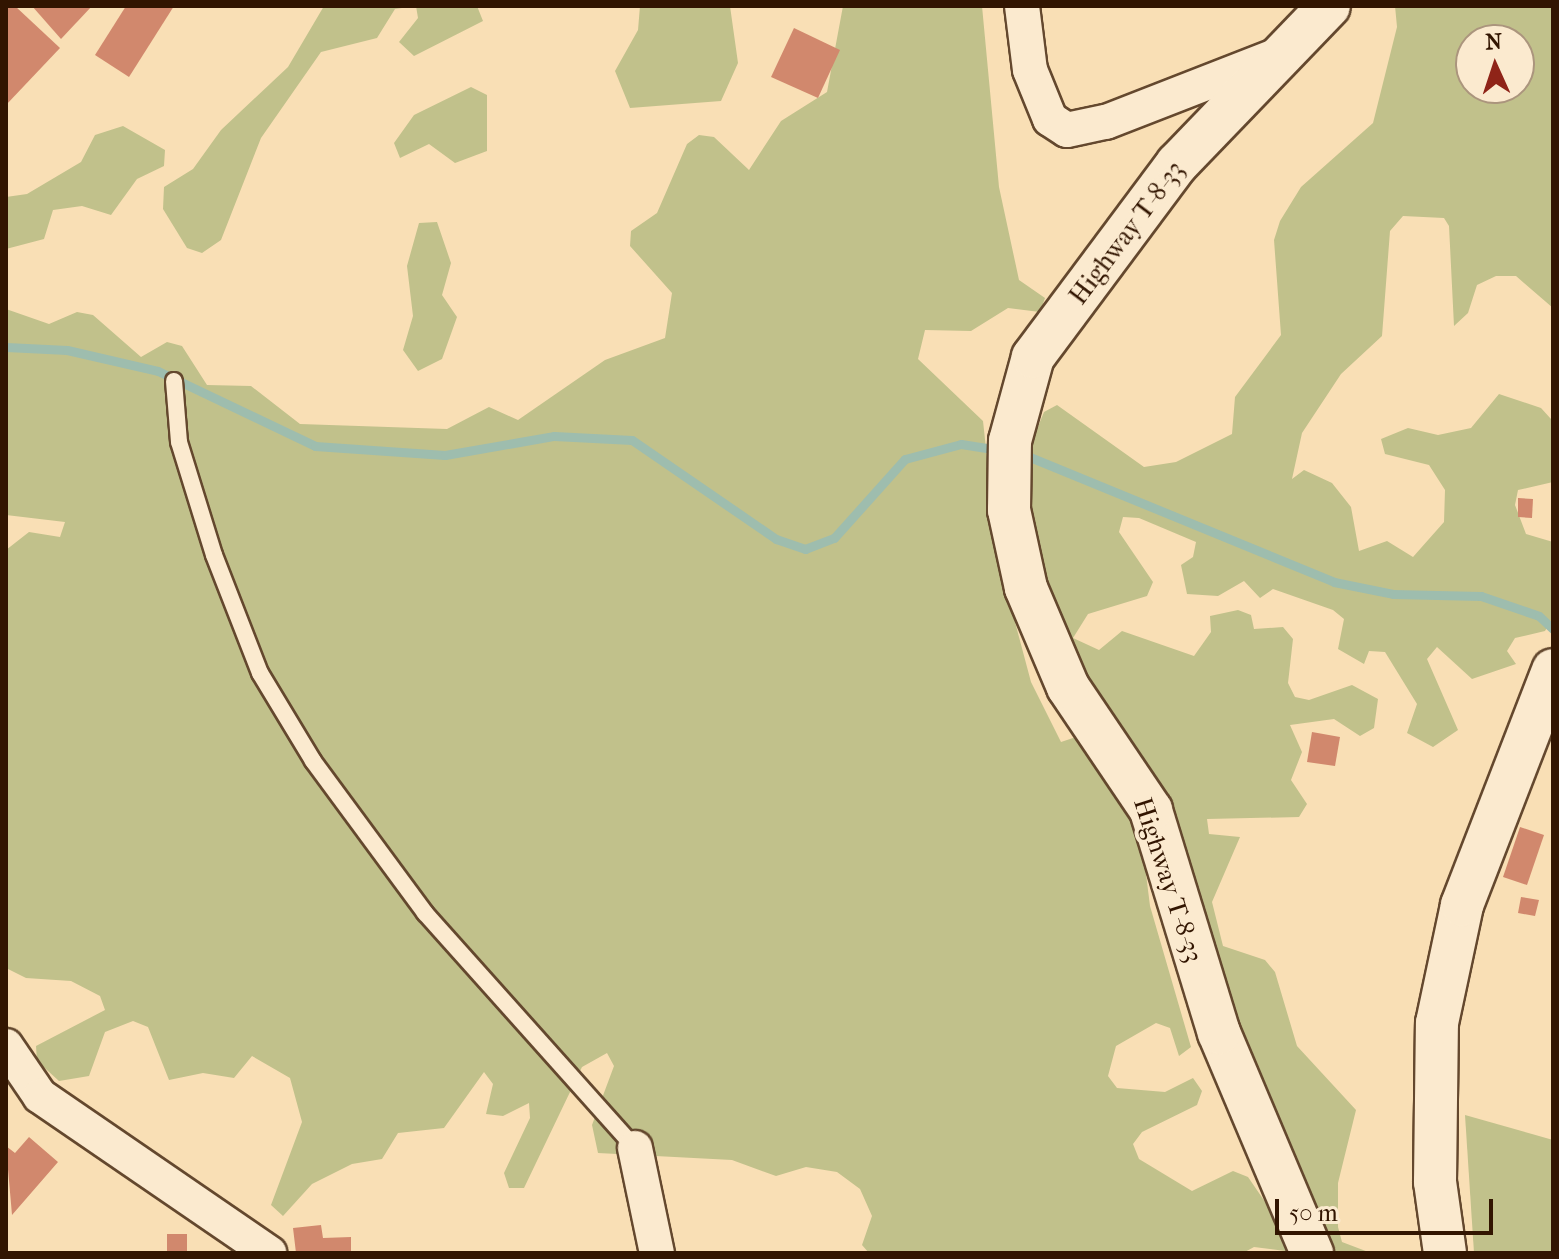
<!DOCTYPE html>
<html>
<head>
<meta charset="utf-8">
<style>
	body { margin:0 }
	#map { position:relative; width:1559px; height:1259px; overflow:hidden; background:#f9dfb5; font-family:"IM FELL French Canon",serif }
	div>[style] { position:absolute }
	.green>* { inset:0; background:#c1c18b }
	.stream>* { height:9px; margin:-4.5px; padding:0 4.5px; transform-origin:4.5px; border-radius:4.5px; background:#9ebdae }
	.building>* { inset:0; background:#d1886d }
	.roads { filter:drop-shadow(2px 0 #64482e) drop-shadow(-2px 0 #64482e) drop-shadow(0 2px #64482e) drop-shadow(0 -2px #64482e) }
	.service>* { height:16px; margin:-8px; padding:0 8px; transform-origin:8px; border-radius:8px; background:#fbeacf }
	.minor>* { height:34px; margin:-17px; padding:0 17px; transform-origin:17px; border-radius:17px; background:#fbeacf }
	.tertiary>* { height:42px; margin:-21px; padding:0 21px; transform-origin:21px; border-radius:21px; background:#fbeacf }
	span { translate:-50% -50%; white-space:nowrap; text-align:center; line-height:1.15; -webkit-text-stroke:8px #fbeacf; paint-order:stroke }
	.street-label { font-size:26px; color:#321501 }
	.frame { position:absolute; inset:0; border:8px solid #321501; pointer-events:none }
	.north { position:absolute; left:1455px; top:24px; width:80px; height:80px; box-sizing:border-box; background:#fbeacf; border:2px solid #ab957d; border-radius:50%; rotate:357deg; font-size:22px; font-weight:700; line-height:32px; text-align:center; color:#321501 }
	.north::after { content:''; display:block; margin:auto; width:28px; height:36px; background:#8f2418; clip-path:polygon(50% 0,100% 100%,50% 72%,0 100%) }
	.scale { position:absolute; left:1275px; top:1199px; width:218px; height:36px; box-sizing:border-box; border:4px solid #321501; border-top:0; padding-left:10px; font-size:24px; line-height:28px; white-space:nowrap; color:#321501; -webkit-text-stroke:6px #fbeacf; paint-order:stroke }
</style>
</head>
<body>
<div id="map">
	<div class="green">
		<i style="clip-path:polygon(324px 6px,477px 6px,483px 21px,414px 56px,399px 42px,418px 18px,416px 6px,395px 9px,377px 38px,321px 52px,261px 138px,221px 240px,202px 253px,187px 248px,163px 209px,164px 187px,193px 169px,221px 130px,288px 67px)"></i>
		<i style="clip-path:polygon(640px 6px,730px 6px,738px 63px,721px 101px,630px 108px,615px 71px,638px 30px)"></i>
		<i style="clip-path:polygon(843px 6px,982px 6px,999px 187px,1019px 280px,1045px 298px,1040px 312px,1008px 308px,971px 331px,925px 330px,918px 359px,983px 421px,998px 558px,1031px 682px,1061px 742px,1076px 737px,1118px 785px,1142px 842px,1150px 906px,1191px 1047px,1179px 1056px,1170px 1028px,1156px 1023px,1116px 1046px,1108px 1076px,1117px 1088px,1165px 1092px,1193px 1078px,1202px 1091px,1197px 1105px,1142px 1132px,1133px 1144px,1139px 1159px,1192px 1191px,1233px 1171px,1248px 1177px,1300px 1253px,1254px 1247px,1243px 1253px,869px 1253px,862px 1245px,872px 1216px,860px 1189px,837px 1172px,806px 1167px,776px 1176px,732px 1160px,598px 1153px,592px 1125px,614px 1066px,607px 1053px,582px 1067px,524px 1188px,509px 1188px,504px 1173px,530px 1118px,529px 1103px,503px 1116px,486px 1114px,493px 1084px,484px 1072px,444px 1128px,398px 1133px,382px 1159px,352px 1164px,312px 1184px,283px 1216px,271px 1205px,302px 1122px,290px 1078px,252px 1056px,234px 1078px,203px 1073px,169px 1080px,148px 1027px,133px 1021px,105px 1032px,89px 1076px,59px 1081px,37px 1061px,36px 1046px,105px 1010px,100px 996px,71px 981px,26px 978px,6px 968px,6px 550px,29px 532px,60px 537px,65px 522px,6px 515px,6px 309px,49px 324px,77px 312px,93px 315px,141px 357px,167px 342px,182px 346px,207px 385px,251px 386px,300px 424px,447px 429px,489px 407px,518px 420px,605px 360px,665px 338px,672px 293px,630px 246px,631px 231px,657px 213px,687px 144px,699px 135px,714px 137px,749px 170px,781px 121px,827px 92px)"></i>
		<i style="clip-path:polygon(evenodd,1395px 6px,1553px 6px,1553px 308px,1516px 276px,1496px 276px,1477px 285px,1468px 313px,1454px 326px,1449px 226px,1444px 218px,1403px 216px,1390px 231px,1382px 336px,1341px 374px,1302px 433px,1292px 479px,1304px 470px,1332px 483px,1351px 507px,1359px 551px,1387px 541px,1413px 557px,1444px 522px,1445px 490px,1429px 465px,1385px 454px,1381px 439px,1408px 428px,1438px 435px,1471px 428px,1499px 394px,1541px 408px,1551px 419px,1553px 482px,1518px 490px,1515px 505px,1526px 534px,1553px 542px,1553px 617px,1545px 631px,1515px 638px,1507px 651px,1516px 664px,1472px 679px,1437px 647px,1427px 659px,1458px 730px,1433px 747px,1407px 733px,1417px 704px,1385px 652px,1369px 651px,1364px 664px,1338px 649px,1344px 619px,1333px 610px,1273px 589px,1260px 598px,1244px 581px,1218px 596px,1187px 594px,1181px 565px,1193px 557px,1196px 542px,1139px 518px,1123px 517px,1119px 532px,1153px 582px,1147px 596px,1088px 614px,1073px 638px,1099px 650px,1122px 631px,1194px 656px,1211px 632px,1210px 616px,1238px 610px,1251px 615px,1254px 629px,1283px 627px,1293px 639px,1288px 683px,1295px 697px,1309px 700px,1352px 685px,1378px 699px,1374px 728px,1360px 736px,1334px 719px,1290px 725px,1302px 752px,1291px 780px,1307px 804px,1299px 817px,1207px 819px,1209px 834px,1240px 837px,1212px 902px,1223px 946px,1265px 960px,1275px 972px,1297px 1046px,1356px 1110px,1338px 1183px,1338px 1227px,1342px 1242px,1371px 1253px,1332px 1253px,1303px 1172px,1257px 1088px,1161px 784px,1081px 691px,1047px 592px,1021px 468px,1044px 412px,1057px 405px,1144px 467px,1176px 462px,1232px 434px,1235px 397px,1281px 335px,1274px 240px,1280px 221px,1301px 187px,1373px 123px,1397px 27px,1395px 6px,1471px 40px,1519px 40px,1519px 88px,1471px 88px,1471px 40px)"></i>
		<i style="clip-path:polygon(471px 87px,487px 95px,487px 151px,455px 163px,429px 144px,400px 158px,394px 143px,414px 115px)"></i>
		<i style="clip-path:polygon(123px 126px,165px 150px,164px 166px,137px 179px,111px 215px,82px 206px,53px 210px,44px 239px,6px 249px,6px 197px,27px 194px,81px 162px,95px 135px)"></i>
		<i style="clip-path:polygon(437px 222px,451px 263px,442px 295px,457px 317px,442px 359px,418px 371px,403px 350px,413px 316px,407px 266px,419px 223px)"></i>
		<i style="clip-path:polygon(1465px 1115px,1553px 1140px,1553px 1253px,1474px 1253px)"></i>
	</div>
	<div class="stream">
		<i style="left:6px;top:347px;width:61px;rotate:2.8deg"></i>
		<i style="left:67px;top:350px;width:93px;rotate:13deg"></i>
		<i style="left:158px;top:371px;width:174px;rotate:25.5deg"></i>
		<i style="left:315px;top:446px;width:130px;rotate:4deg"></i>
		<i style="left:445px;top:455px;width:111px;rotate:-9.9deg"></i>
		<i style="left:554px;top:436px;width:78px;rotate:2.9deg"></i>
		<i style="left:632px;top:440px;width:175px;rotate:34.5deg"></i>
		<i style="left:776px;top:539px;width:31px;rotate:19deg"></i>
		<i style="left:805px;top:549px;width:31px;rotate:-21deg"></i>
		<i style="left:834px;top:538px;width:106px;rotate:-48.1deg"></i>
		<i style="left:905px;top:459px;width:58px;rotate:-15deg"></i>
		<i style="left:961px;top:444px;width:37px;rotate:9deg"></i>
		<i style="left:1020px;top:453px;width:339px;rotate:22.3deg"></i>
		<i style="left:1334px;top:582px;width:60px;rotate:11.5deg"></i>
		<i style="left:1393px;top:594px;width:88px;rotate:1.3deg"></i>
		<i style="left:1481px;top:596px;width:61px;rotate:19deg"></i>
		<i style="left:1539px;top:616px;width:19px;rotate:43deg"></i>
	</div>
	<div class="building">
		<i style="clip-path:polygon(6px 6px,15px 6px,60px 48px,6px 105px)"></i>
		<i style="clip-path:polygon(32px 6px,92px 6px,61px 39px)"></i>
		<i style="clip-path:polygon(126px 6px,174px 6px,129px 77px,95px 55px)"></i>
		<i style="clip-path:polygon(794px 28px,840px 50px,818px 98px,771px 77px)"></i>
		<i style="clip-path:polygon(1518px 498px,1533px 499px,1532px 518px,1518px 517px)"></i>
		<i style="clip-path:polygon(1312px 732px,1340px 737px,1335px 766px,1307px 762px)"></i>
		<i style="clip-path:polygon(1520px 827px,1544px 835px,1527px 885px,1503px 877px)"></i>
		<i style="clip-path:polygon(1521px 897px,1539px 900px,1535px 916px,1518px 913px)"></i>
		<i style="clip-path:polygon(29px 1137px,58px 1162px,12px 1215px,6px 1146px,15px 1153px)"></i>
		<i style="clip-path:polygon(321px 1225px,323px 1238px,351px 1237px,351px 1253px,296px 1253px,293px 1228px)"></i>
		<i style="clip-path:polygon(167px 1234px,187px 1234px,187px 1253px,167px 1253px)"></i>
	</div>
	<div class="roads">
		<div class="service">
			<i style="left:174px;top:381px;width:61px;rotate:85.3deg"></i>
			<i style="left:179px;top:442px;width:118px;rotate:72.8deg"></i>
			<i style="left:214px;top:555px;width:127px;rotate:68.7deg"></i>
			<i style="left:260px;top:673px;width:103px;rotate:58.9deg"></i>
			<i style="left:313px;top:761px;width:189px;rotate:53.6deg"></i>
			<i style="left:425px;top:913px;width:315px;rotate:48.2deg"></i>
		</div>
		<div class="minor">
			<i style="left:1022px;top:6px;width:64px;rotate:82.9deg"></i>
			<i style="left:1030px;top:70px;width:53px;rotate:67.8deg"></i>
			<i style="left:1050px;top:119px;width:20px;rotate:33deg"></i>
			<i style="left:1067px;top:130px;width:40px;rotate:-12deg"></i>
			<i style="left:1106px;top:122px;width:187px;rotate:-21.3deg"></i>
			<i style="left:6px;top:1046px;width:60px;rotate:55.8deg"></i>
			<i style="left:40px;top:1096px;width:278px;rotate:34.4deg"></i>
			<i style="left:635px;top:1148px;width:107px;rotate:78.2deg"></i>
		</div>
		<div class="tertiary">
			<i style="left:1312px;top:1253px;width:239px;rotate:-112.9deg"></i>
			<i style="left:1219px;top:1033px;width:233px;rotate:-107deg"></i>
			<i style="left:1151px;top:810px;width:148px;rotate:-124deg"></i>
			<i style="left:1068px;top:687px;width:108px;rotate:-113deg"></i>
			<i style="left:1026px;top:588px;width:80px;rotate:-102.3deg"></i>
			<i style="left:1009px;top:510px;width:69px;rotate:-89.2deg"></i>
			<i style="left:1010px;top:441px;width:87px;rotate:-74.7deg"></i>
			<i style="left:1033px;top:357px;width:241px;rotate:-53.3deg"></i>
			<i style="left:1177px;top:164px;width:219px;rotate:-46.1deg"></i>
			<i style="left:1445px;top:1253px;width:72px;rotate:-98deg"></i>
			<i style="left:1435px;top:1182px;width:159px;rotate:-89.3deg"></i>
			<i style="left:1437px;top:1023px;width:121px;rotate:-78deg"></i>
			<i style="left:1462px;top:905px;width:252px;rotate:-68.8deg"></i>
		</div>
	</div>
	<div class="street-label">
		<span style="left:1127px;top:233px;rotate:-53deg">Highway T-8-33</span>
		<span style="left:1168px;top:880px;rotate:72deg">Highway T-8-33</span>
	</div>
	<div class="frame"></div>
	<div class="north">N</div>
	<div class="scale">50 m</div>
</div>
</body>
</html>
